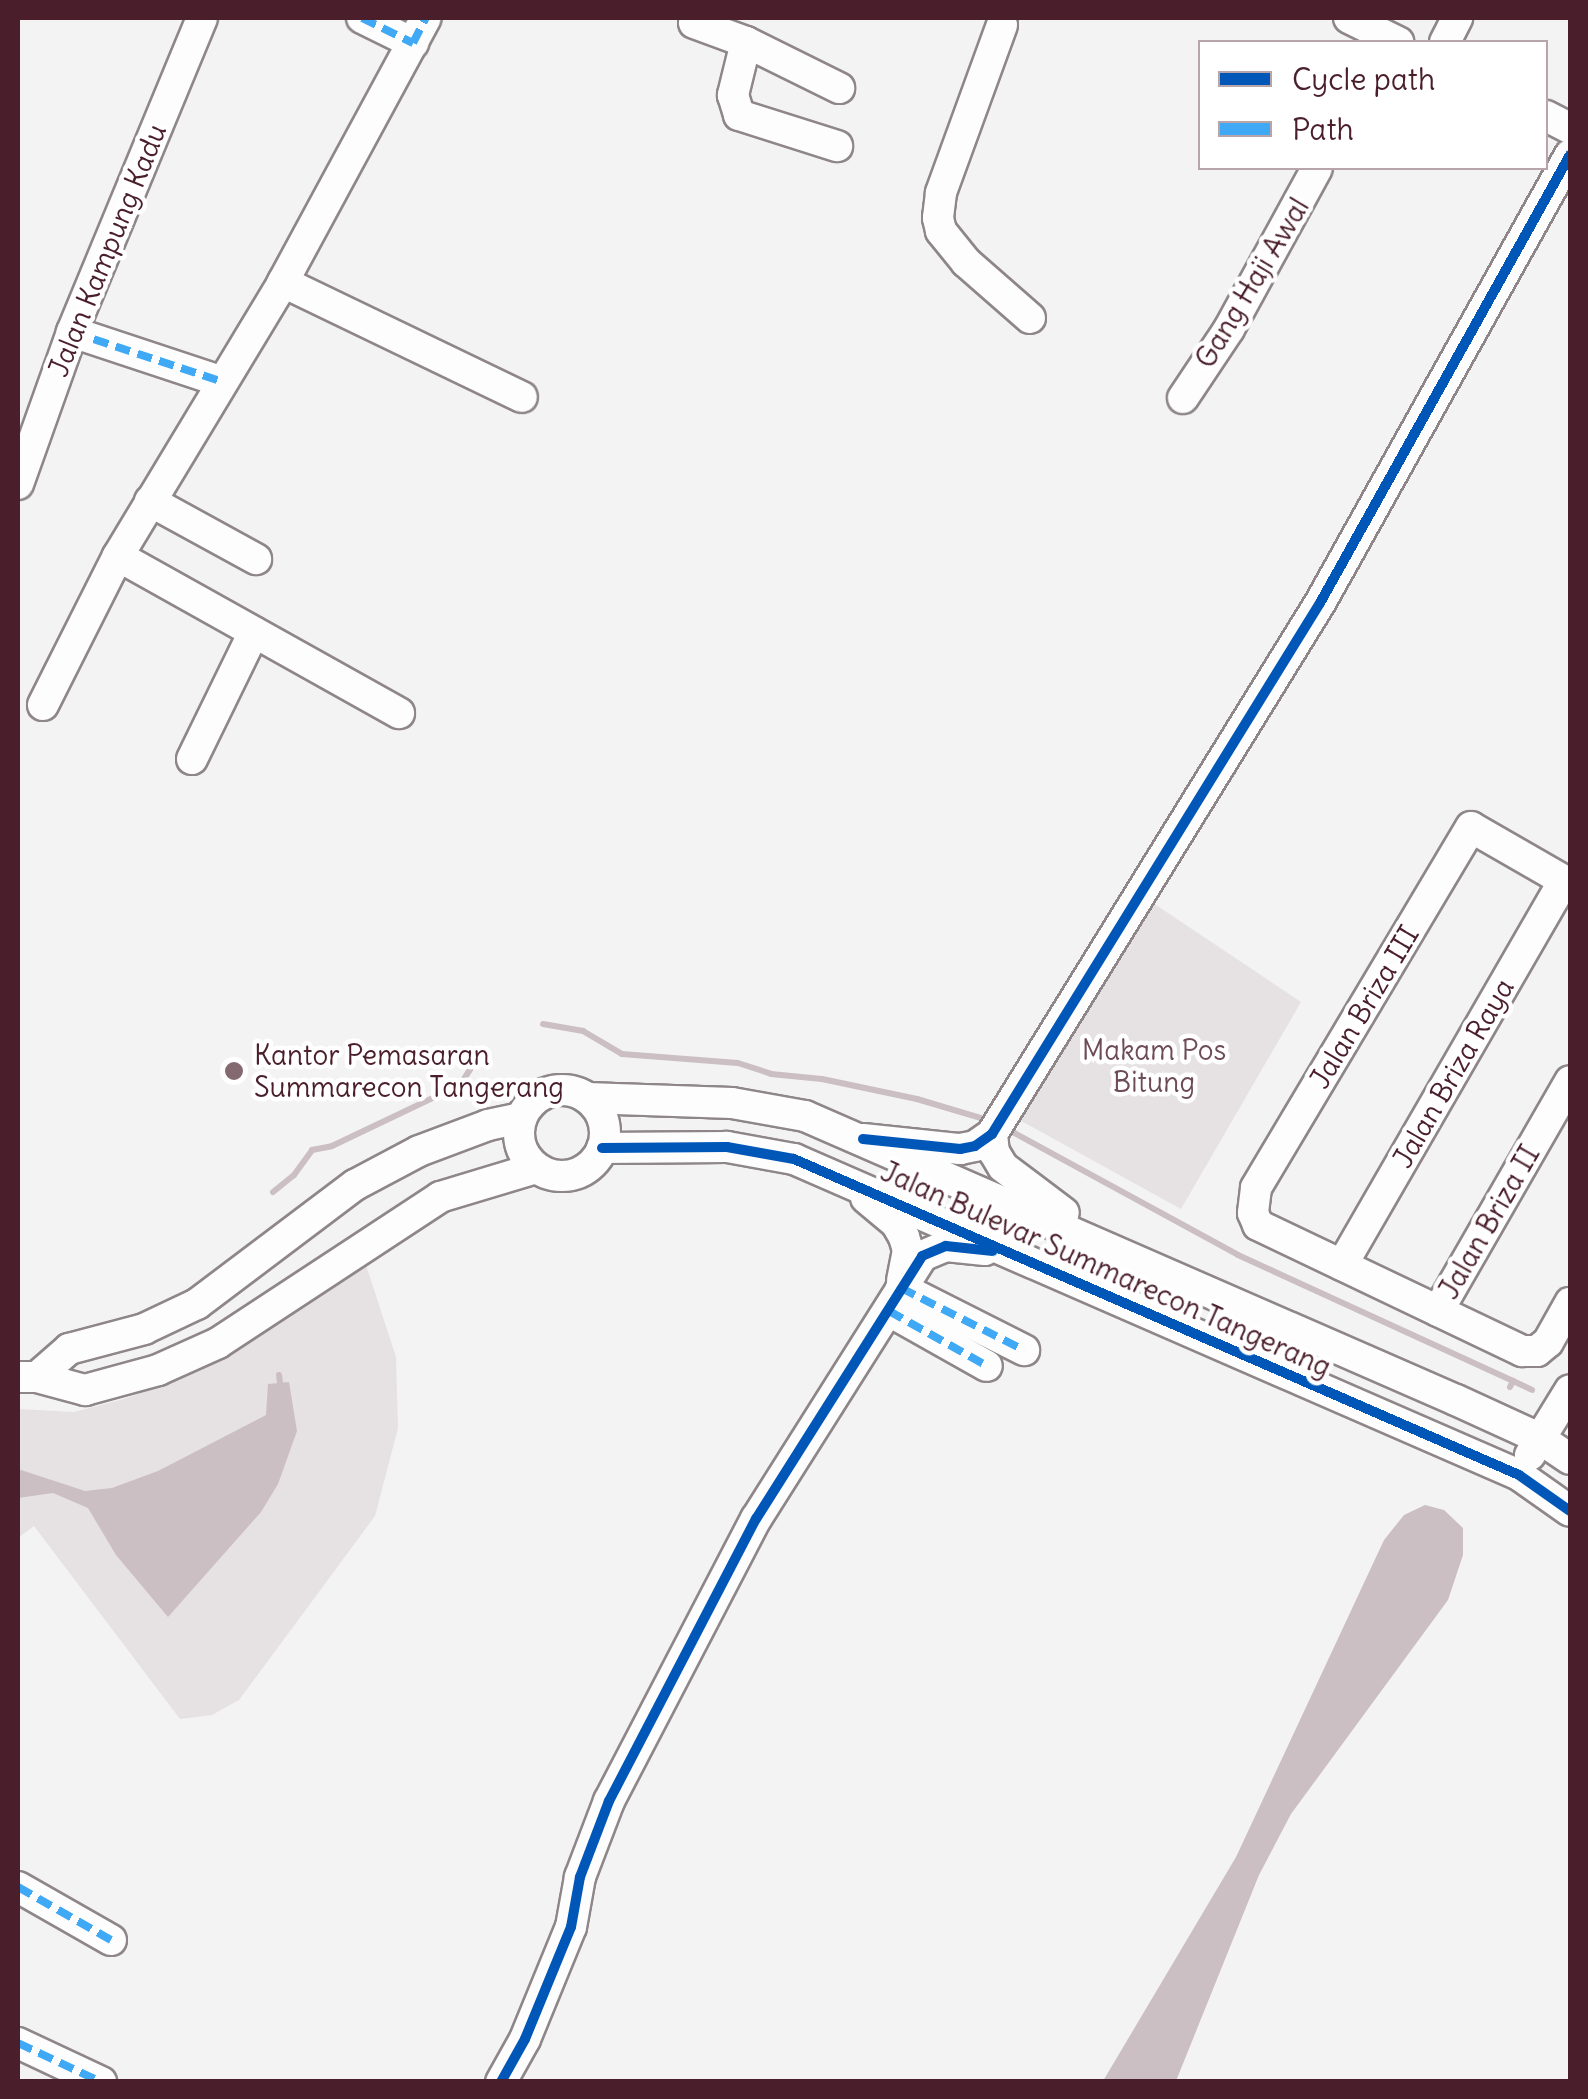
<!DOCTYPE html>
<html>
<head>
<meta charset="utf-8">
<style>
	body { margin:0 }
	#map { position:relative; width:1588px; height:2099px; overflow:hidden; background:#f3f3f3; font-family:Delius,sans-serif }
	div>[style] { position:absolute }
	.green>* { inset:0; background:#e6e1e2 }
	.water>* { inset:0; background:#cbbfc3 }
	.stream>* { height:6px; margin:-3px; padding:0 3px; transform-origin:3px; border-radius:3px; background:#cbbfc3 }
	.roads { filter:drop-shadow(2px 0 #8e8688) drop-shadow(-2px 0 #8e8688) drop-shadow(0 2px #8e8688) drop-shadow(0 -2px #8e8688) }
	.minor>* { height:30px; margin:-15px; padding:0 15px; transform-origin:15px; border-radius:15px; background:#fdfdfd }
	.minor>.ring { margin:-15px; padding:0; box-sizing:content-box; background:none; border:30px solid #fdfdfd; border-radius:50% }
	.quiet>* { height:8px; margin-top:-4px; transform-origin:0; background:repeating-linear-gradient(90deg,#3fa9f5 0 15px,transparent 0 23px) }
	.cycleway>* { height:10px; margin:-5px; padding:0 5px; transform-origin:5px; border-radius:5px; background:#0057b8 }
	.dots>* { width:28px; height:28px; translate:-50% -50%; box-sizing:border-box; border:5px solid #fff; border-radius:50% }
	span { translate:-50% -50%; white-space:nowrap; text-align:center; line-height:1.15; -webkit-text-stroke:9px #fff; paint-order:stroke }
	.street-label { font-size:28px; color:#4a1f2b }
	.park-label { font-size:28px; color:#6e4c56 }
	.poi-label { font-size:28px; color:#4a1f2b }
	.left { translate:0 -50%; text-align:left }
	.frame { position:absolute; inset:0; border:20px solid #4a1f2b; pointer-events:none }
	.legend { position:absolute; left:1198px; top:40px; width:350px; height:130px; box-sizing:border-box; background:#fff; border:2px solid #b7a5aa; margin:0; padding:12px 18px; list-style:none; font-size:30px; color:#4a1f2b }
	.legend li { display:flex; align-items:center; gap:20px; height:50px }
	.legend b { width:50px; border:2px solid #b7a5aa }
</style>
</head>
<body>
<div id="map">
	<div class="green">
		<i style="clip-path:polygon(1144px 897px,1301px 1002px,1181px 1209px,1014px 1117px)"></i>
		<i style="clip-path:polygon(364px 1259px,396px 1357px,398px 1428px,375px 1516px,239px 1700px,212px 1715px,180px 1719px,34px 1526px,18px 1538px,18px 1409px,74px 1412px,124px 1399px,192px 1373px,264px 1333px)"></i>
	</div>
	<div class="water">
		<i style="clip-path:polygon(289px 1382px,297px 1431px,278px 1484px,261px 1512px,168px 1617px,116px 1555px,88px 1508px,53px 1493px,18px 1498px,18px 1469px,85px 1491px,112px 1488px,158px 1471px,266px 1415px,268px 1384px)"></i>
		<i style="clip-path:polygon(1425px 1505px,1444px 1510px,1463px 1528px,1463px 1555px,1448px 1600px,1291px 1814px,1259px 1875px,1176px 2081px,1103px 2081px,1236px 1857px,1384px 1540px,1404px 1515px)"></i>
	</div>
	<div class="stream">
		<i style="left:543px;top:1024px;width:41px;rotate:9.9deg"></i>
		<i style="left:583px;top:1031px;width:45px;rotate:30.5deg"></i>
		<i style="left:622px;top:1054px;width:116px;rotate:4.4deg"></i>
		<i style="left:738px;top:1063px;width:35px;rotate:18deg"></i>
		<i style="left:771px;top:1074px;width:51px;rotate:5.6deg"></i>
		<i style="left:822px;top:1079px;width:97px;rotate:11.9deg"></i>
		<i style="left:917px;top:1099px;width:67px;rotate:16.5deg"></i>
		<i style="left:1009px;top:1130px;width:261px;rotate:28.6deg"></i>
		<i style="left:1238px;top:1255px;width:302px;rotate:24.6deg"></i>
		<i style="left:273px;top:1192px;width:27px;rotate:-39deg"></i>
		<i style="left:294px;top:1175px;width:31px;rotate:-54deg"></i>
		<i style="left:312px;top:1150px;width:20px;rotate:-11deg"></i>
		<i style="left:332px;top:1146px;width:142px;rotate:-25.5deg"></i>
		<i style="left:460px;top:1085px;width:35px;rotate:-57deg"></i>
		<i style="left:279px;top:1375px;width:8px;rotate:83deg"></i>
		<i style="left:1510px;top:1387px;width:7px;rotate:-63deg"></i>
		<i style="left:1513px;top:1381px;width:21px;rotate:25deg"></i>
	</div>
	<div class="roads">
		<div class="minor">
			<i style="left:362px;top:18px;width:57px;rotate:26.1deg"></i>
			<i style="left:1349px;top:18px;width:55px;rotate:26.1deg"></i>
			<i style="left:694px;top:23px;width:55px;rotate:20.1deg"></i>
			<i style="left:746px;top:42px;width:55px;rotate:103.8deg"></i>
			<i style="left:733px;top:95px;width:21px;rotate:73deg"></i>
			<i style="left:739px;top:115px;width:103px;rotate:17.6deg"></i>
			<i style="left:1002px;top:25px;width:179px;rotate:110deg"></i>
			<i style="left:941px;top:193px;width:25px;rotate:97deg"></i>
			<i style="left:938px;top:218px;width:13px;rotate:77deg"></i>
			<i style="left:941px;top:231px;width:40px;rotate:51deg"></i>
			<i style="left:966px;top:262px;width:85px;rotate:41.2deg"></i>
			<i style="left:746px;top:42px;width:104px;rotate:26.3deg"></i>
			<i style="left:1445px;top:42px;width:27px;rotate:-63deg"></i>
			<i style="left:1546px;top:116px;width:27px;rotate:27deg"></i>
			<i style="left:283px;top:282px;width:265px;rotate:25.7deg"></i>
			<i style="left:72px;top:332px;width:156px;rotate:18.3deg"></i>
			<i style="left:1183px;top:398px;width:83px;rotate:-56.3deg"></i>
			<i style="left:1229px;top:329px;width:183px;rotate:-61.3deg"></i>
			<i style="left:18px;top:484px;width:161px;rotate:-70.4deg"></i>
			<i style="left:72px;top:332px;width:340px;rotate:-67.5deg"></i>
			<i style="left:150px;top:501px;width:121px;rotate:28.7deg"></i>
			<i style="left:118px;top:556px;width:322px;rotate:29.2deg"></i>
			<i style="left:43px;top:705px;width:167px;rotate:-63.3deg"></i>
			<i style="left:118px;top:556px;width:320px;rotate:-58.9deg"></i>
			<i style="left:283px;top:282px;width:300px;rotate:-61.6deg"></i>
			<i style="left:192px;top:759px;width:141px;rotate:-64deg"></i>
			<i style="left:1570px;top:884px;width:114px;rotate:-150.1deg"></i>
			<i style="left:1471px;top:827px;width:420px;rotate:120.8deg"></i>
			<i style="left:1256px;top:1188px;width:25px;rotate:97deg"></i>
			<i style="left:1253px;top:1213px;width:13px;rotate:67deg"></i>
			<i style="left:1258px;top:1225px;width:293px;rotate:25.5deg"></i>
			<i style="left:1522px;top:1351px;width:15px"></i>
			<i style="left:1537px;top:1351px;width:14px;rotate:-39deg"></i>
			<i style="left:1548px;top:1342px;width:45px;rotate:-60.6deg"></i>
			<i class="ring" style="left:519px;top:1090px;width:56px;height:56px"></i>
			<i style="left:587px;top:1098px;width:145px;rotate:2deg"></i>
			<i style="left:732px;top:1103px;width:74px;rotate:10.1deg"></i>
			<i style="left:805px;top:1116px;width:710px;rotate:23.57deg"></i>
			<i style="left:1456px;top:1400px;width:91px;rotate:24.6deg"></i>
			<i style="left:1539px;top:1438px;width:37px;rotate:34deg"></i>
			<i style="left:992px;top:1134px;width:18px;rotate:84deg"></i>
			<i style="left:994px;top:1152px;width:17px;rotate:59deg"></i>
			<i style="left:1003px;top:1167px;width:76px;rotate:37deg"></i>
			<i style="left:863px;top:1139px;width:98px;rotate:5.9deg"></i>
			<i style="left:960px;top:1149px;width:15px;rotate:-11deg"></i>
			<i style="left:975px;top:1146px;width:21px;rotate:-35deg"></i>
			<i style="left:992px;top:1134px;width:624px;rotate:-58.3deg"></i>
			<i style="left:1320px;top:603px;width:513px;rotate:-60.84deg"></i>
			<i style="left:602px;top:1148px;width:125px;rotate:-0.5deg"></i>
			<i style="left:727px;top:1147px;width:68px;rotate:10.2deg"></i>
			<i style="left:794px;top:1159px;width:791px;rotate:23.55deg"></i>
			<i style="left:1519px;top:1475px;width:62px;rotate:35.2deg"></i>
			<i style="left:866px;top:1198px;width:39px;rotate:40deg"></i>
			<i style="left:896px;top:1223px;width:16px;rotate:60deg"></i>
			<i style="left:904px;top:1237px;width:14px;rotate:73deg"></i>
			<i style="left:908px;top:1250px;width:31px;rotate:101deg"></i>
			<i style="left:1342px;top:1265px;width:444px;rotate:-60deg"></i>
			<i style="left:901px;top:1288px;width:138px;rotate:26.8deg"></i>
			<i style="left:889px;top:1311px;width:112px;rotate:29.3deg"></i>
			<i style="left:1438px;top:1311px;width:265px;rotate:-60.1deg"></i>
			<i style="left:18px;top:1377px;width:19px"></i>
			<i style="left:37px;top:1377px;width:50px;rotate:15.2deg"></i>
			<i style="left:85px;top:1390px;width:76px;rotate:-15.3deg"></i>
			<i style="left:158px;top:1370px;width:66px;rotate:-24.2deg"></i>
			<i style="left:218px;top:1343px;width:266px;rotate:-33.3deg"></i>
			<i style="left:440px;top:1197px;width:100px;rotate:-16.8deg"></i>
			<i style="left:37px;top:1377px;width:43px;rotate:-41.2deg"></i>
			<i style="left:69px;top:1349px;width:78px;rotate:-14.9deg"></i>
			<i style="left:144px;top:1329px;width:59px;rotate:-25.3deg"></i>
			<i style="left:197px;top:1304px;width:198px;rotate:-37deg"></i>
			<i style="left:355px;top:1185px;width:72px;rotate:-28deg"></i>
			<i style="left:419px;top:1151px;width:74px;rotate:-20.6deg"></i>
			<i style="left:488px;top:1125px;width:34px;rotate:-12deg"></i>
			<i style="left:1530px;top:1455px;width:76px;rotate:-58.4deg"></i>
			<i style="left:18px;top:1887px;width:107px;rotate:29.7deg"></i>
			<i style="left:18px;top:2043px;width:92px;rotate:25.2deg"></i>
			<i style="left:501px;top:2082px;width:49px;rotate:-60.8deg"></i>
			<i style="left:525px;top:2039px;width:121px;rotate:-67.7deg"></i>
			<i style="left:571px;top:1927px;width:51px;rotate:-79.8deg"></i>
			<i style="left:580px;top:1877px;width:81px;rotate:-69.1deg"></i>
			<i style="left:609px;top:1801px;width:318px;rotate:-62.5deg"></i>
			<i style="left:756px;top:1519px;width:311px;rotate:-57.7deg"></i>
			<i style="left:922px;top:1256px;width:26px;rotate:-23deg"></i>
			<i style="left:946px;top:1246px;width:39px;rotate:6deg"></i>
		</div>
	</div>
	<div class="quiet">
		<i style="left:362px;top:18px;width:57px;rotate:26.1deg"></i>
		<i style="left:413px;top:43px;width:28px;rotate:-63deg"></i>
		<i style="left:72px;top:332px;width:156px;rotate:18.3deg"></i>
		<i style="left:897px;top:1295px;width:8px;rotate:-60deg"></i>
		<i style="left:901px;top:1288px;width:138px;rotate:26.8deg"></i>
		<i style="left:889px;top:1311px;width:112px;rotate:29.3deg"></i>
		<i style="left:18px;top:1887px;width:107px;rotate:29.7deg"></i>
		<i style="left:18px;top:2043px;width:92px;rotate:25.2deg"></i>
	</div>
	<div class="cycleway">
		<i style="left:863px;top:1139px;width:98px;rotate:5.9deg"></i>
		<i style="left:960px;top:1149px;width:15px;rotate:-11deg"></i>
		<i style="left:975px;top:1146px;width:21px;rotate:-35deg"></i>
		<i style="left:992px;top:1134px;width:624px;rotate:-58.3deg"></i>
		<i style="left:1320px;top:603px;width:513px;rotate:-60.84deg"></i>
		<i style="left:602px;top:1148px;width:125px;rotate:-0.5deg"></i>
		<i style="left:727px;top:1147px;width:68px;rotate:10.2deg"></i>
		<i style="left:794px;top:1159px;width:791px;rotate:23.55deg"></i>
		<i style="left:1519px;top:1475px;width:62px;rotate:35.2deg"></i>
		<i style="left:501px;top:2082px;width:49px;rotate:-60.8deg"></i>
		<i style="left:525px;top:2039px;width:121px;rotate:-67.7deg"></i>
		<i style="left:571px;top:1927px;width:51px;rotate:-79.8deg"></i>
		<i style="left:580px;top:1877px;width:81px;rotate:-69.1deg"></i>
		<i style="left:609px;top:1801px;width:318px;rotate:-62.5deg"></i>
		<i style="left:756px;top:1519px;width:311px;rotate:-57.7deg"></i>
		<i style="left:922px;top:1256px;width:26px;rotate:-23deg"></i>
		<i style="left:946px;top:1246px;width:47px;rotate:6.1deg"></i>
	</div>
	<div class="dots">
		<i style="left:234px;top:1071px;background:#856971"></i>
	</div>
	<div class="street-label">
		<span style="left:107px;top:250px;rotate:-68deg">Jalan Kampung Kadu</span>
		<span style="left:1252px;top:283px;rotate:-59deg">Gang Haji Awal</span>
		<span style="left:1364px;top:1007px;rotate:-59deg">Jalan Briza III</span>
		<span style="left:1453px;top:1073px;rotate:-60deg">Jalan Briza Raya</span>
		<span style="left:1489px;top:1222px;rotate:-60deg">Jalan Briza II</span>
		<span style="left:1106px;top:1269px;rotate:24deg">Jalan Bulevar Summarecon Tangerang</span>
	</div>
	<div class="park-label">
		<span style="left:1154px;top:1066px">Makam Pos<br>Bitung</span>
	</div>
	<div class="poi-label">
		<span class="left" style="left:254px;top:1071px">Kantor Pemasaran<br>Summarecon Tangerang</span>
	</div>
	<div class="frame"></div>
	<ul class="legend">
	<li><b style="height:12px;background:#0057b8"></b>Cycle path</li>
	<li><b style="height:12px;background:#3fa9f5"></b>Path</li>
	</ul>
</div>
</body>
</html>
